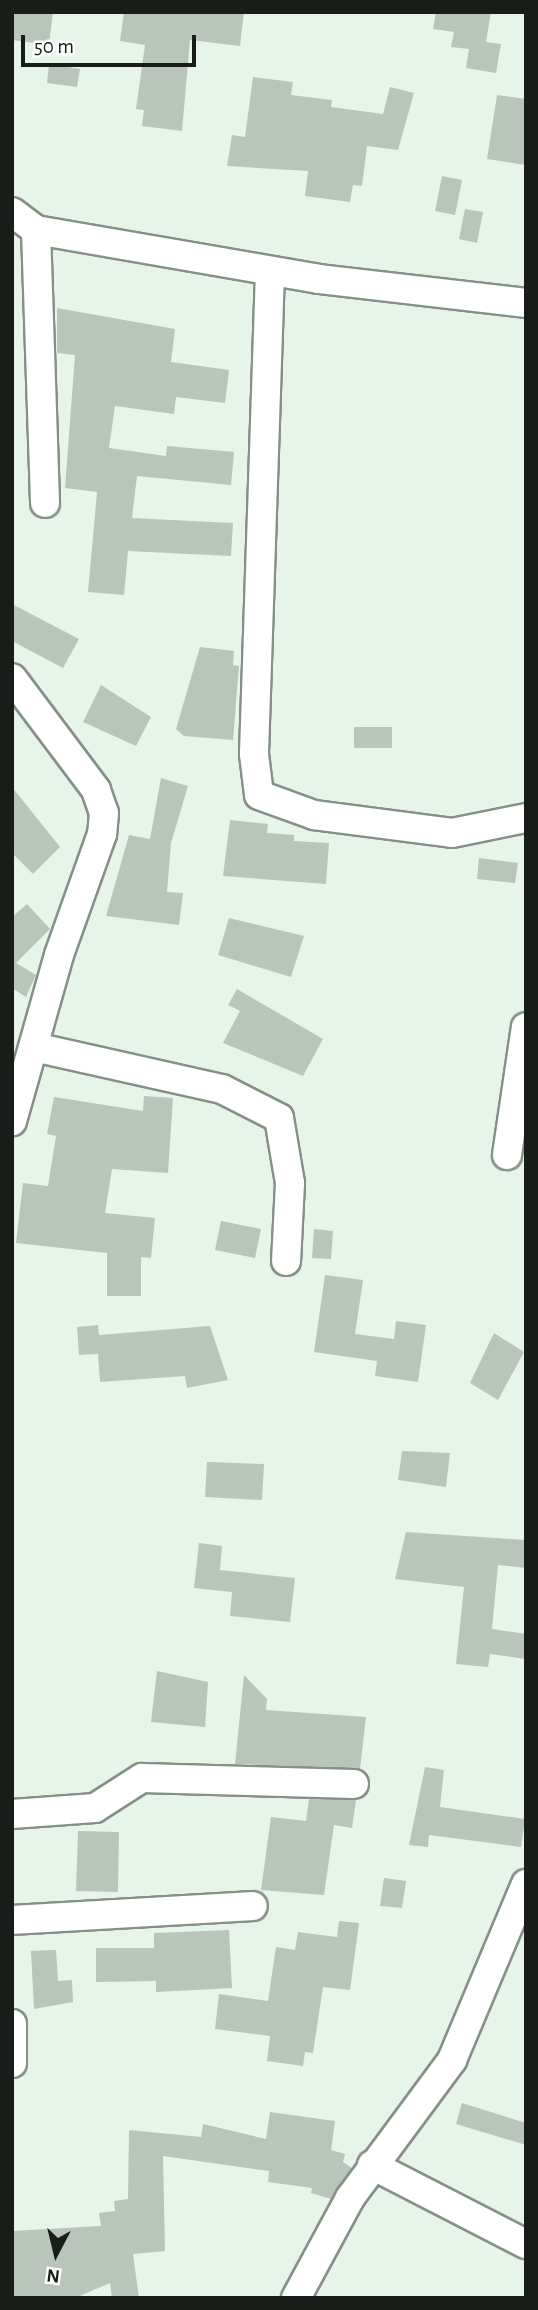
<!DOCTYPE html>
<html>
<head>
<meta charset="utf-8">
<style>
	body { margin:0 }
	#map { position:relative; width:538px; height:2310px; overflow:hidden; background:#e7f4e9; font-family:"Alegreya Sans",sans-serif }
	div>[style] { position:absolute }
	.building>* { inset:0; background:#b9c5ba }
	.roads { filter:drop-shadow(2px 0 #859086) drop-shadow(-2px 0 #859086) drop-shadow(0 2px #859086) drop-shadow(0 -2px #859086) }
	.street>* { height:28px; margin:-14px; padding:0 14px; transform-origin:14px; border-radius:14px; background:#fff }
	span { translate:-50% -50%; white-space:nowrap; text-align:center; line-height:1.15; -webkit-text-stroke:5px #fff; paint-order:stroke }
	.frame { position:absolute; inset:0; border:14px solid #181d19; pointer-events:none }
	.north { position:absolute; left:21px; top:2219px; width:70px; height:70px; -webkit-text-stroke:5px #fff; paint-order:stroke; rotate:187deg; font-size:19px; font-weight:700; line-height:28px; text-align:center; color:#181d19 }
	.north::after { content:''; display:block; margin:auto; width:24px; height:32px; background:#181d19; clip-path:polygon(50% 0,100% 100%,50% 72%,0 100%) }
	.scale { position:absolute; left:21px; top:35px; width:175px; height:32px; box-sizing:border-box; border:4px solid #181d19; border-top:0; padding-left:9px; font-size:21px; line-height:24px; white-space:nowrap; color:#181d19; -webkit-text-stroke:5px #fff; paint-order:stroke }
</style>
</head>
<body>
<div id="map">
	<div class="building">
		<i style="clip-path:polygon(12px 12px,53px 12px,49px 45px,12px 40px)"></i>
		<i style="clip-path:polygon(124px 12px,244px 12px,240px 46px,190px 40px,182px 131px,142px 126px,144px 110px,136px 109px,145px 45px,120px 41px)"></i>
		<i style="clip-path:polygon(436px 12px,491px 12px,486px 42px,501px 44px,496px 73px,466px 68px,469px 49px,451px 47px,454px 32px,433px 29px)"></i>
		<i style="clip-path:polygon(49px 64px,80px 69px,77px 87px,47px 83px)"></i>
		<i style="clip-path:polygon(253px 77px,293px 82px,291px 95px,332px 100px,331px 107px,383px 114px,390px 87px,414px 93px,398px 150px,367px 146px,362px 186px,353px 185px,350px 202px,305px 196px,308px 171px,227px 166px,232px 135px,245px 137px)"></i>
		<i style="clip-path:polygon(497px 95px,526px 99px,526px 165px,487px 159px)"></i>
		<i style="clip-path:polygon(442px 176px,462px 180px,455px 215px,435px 211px)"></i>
		<i style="clip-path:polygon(465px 209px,483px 212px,477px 243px,459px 239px)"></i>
		<i style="clip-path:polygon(57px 308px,175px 329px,171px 362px,229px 370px,225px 403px,176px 397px,174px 414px,115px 406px,109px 448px,166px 456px,167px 446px,234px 452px,231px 485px,137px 476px,132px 518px,233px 523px,231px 556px,128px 551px,124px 595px,88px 592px,97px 492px,65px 488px,75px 355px,57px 353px)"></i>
		<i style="clip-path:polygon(12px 604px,79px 639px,63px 668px,12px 641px)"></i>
		<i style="clip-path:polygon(200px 647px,234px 651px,233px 665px,239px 666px,233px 740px,184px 736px,176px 729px)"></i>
		<i style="clip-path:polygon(101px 685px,151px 717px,136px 746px,83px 722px)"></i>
		<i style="clip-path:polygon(354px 727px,392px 727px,392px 748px,354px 748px)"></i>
		<i style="clip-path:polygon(161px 778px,188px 786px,171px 843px,167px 892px,183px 893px,179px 925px,106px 916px,129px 835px,150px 839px)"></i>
		<i style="clip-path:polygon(12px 787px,60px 847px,33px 874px,12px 853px)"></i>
		<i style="clip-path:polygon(230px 820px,268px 824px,267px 833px,294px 835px,294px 841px,329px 843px,326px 884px,223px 876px)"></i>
		<i style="clip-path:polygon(479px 858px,518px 863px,515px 883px,477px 879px)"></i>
		<i style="clip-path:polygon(27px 904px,50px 929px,16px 963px,36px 975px,26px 997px,12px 988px,12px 917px)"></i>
		<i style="clip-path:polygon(229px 918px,304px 936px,291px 977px,218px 955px)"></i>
		<i style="clip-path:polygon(237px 989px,323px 1039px,303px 1076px,223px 1043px,240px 1011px,228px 1005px)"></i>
		<i style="clip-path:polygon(144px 1096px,173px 1098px,168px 1173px,112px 1169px,105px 1213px,155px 1218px,151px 1258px,141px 1257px,141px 1296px,107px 1296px,107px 1253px,16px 1243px,23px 1183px,48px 1186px,56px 1136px,47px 1134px,54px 1097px,143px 1111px)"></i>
		<i style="clip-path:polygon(221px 1221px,261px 1229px,255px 1258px,215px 1250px)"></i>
		<i style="clip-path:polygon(314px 1229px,333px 1231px,331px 1259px,312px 1258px)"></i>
		<i style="clip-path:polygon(325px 1275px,363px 1280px,355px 1334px,394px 1339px,396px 1321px,426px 1325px,418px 1382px,375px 1376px,377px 1361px,314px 1352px)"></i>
		<i style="clip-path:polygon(98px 1325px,99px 1335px,210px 1326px,228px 1380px,187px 1388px,185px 1376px,100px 1382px,98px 1354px,79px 1355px,77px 1327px)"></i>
		<i style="clip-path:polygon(494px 1333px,524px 1352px,498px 1400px,470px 1383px)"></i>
		<i style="clip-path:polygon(402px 1451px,450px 1453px,446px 1487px,398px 1480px)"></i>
		<i style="clip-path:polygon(207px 1462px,264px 1464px,262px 1500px,205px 1497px)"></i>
		<i style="clip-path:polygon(406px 1532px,526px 1540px,526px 1568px,498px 1565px,492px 1629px,526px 1634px,526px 1659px,490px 1654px,488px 1667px,456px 1664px,464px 1587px,395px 1579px)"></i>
		<i style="clip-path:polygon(199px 1543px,222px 1546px,220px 1570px,295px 1578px,290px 1622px,230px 1616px,232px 1592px,194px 1588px)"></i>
		<i style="clip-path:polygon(157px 1671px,208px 1682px,205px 1727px,151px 1722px)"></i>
		<i style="clip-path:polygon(244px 1675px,267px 1699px,266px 1710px,366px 1717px,360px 1769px,235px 1764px)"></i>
		<i style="clip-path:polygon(425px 1767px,444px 1770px,440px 1807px,525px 1819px,521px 1847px,429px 1835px,428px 1847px,409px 1845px)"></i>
		<i style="clip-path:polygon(309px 1799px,356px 1800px,352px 1828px,334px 1825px,324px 1895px,261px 1890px,271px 1817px,306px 1821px)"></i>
		<i style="clip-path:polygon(78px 1831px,119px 1832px,118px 1892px,76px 1891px)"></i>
		<i style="clip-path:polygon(384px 1878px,406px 1881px,402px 1908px,380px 1906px)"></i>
		<i style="clip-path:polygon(339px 1921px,359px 1923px,350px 1990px,323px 1987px,313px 2053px,305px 2052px,303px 2066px,267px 2061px,270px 2036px,215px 2029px,219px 1994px,268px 2001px,276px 1947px,295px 1950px,298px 1932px,337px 1937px)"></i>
		<i style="clip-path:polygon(229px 1930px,232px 1988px,156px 1992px,156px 1981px,96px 1982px,96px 1948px,154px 1948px,154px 1933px)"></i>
		<i style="clip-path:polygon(56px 1950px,58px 1981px,72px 1980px,73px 2002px,34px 2009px,31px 1951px)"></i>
		<i style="clip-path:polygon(462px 2103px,526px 2123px,526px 2145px,456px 2124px)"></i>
		<i style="clip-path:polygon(270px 2112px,335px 2121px,331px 2150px,345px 2154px,343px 2162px,352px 2168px,331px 2199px,311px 2193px,312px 2188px,268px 2182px,269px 2171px,163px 2156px,165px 2251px,133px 2254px,139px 2298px,112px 2298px,110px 2283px,75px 2298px,12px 2298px,12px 2231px,101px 2226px,99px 2213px,115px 2211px,114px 2201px,128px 2199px,129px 2130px,201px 2137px,203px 2124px,266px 2139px)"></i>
	</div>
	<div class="roads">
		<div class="street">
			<i style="left:12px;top:212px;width:30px;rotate:37deg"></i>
			<i style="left:36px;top:230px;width:287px;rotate:9.8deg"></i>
			<i style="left:319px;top:279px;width:208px;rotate:6.6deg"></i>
			<i style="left:36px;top:230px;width:273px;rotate:88.1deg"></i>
			<i style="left:270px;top:271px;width:483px;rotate:91.9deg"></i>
			<i style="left:254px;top:754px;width:41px;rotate:83deg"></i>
			<i style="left:259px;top:795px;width:59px;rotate:20deg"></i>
			<i style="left:314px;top:815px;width:139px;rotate:7.4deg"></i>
			<i style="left:452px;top:833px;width:76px;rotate:-11.5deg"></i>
			<i style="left:12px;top:678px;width:140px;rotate:53.1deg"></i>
			<i style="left:96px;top:790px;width:24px;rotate:71deg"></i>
			<i style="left:104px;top:813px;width:21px;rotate:95deg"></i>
			<i style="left:102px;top:834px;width:128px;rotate:109.6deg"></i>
			<i style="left:59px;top:955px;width:173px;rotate:105.8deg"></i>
			<i style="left:34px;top:1047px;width:193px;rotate:12.6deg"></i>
			<i style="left:222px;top:1089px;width:64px;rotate:27deg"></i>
			<i style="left:279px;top:1118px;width:66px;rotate:80.4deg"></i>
			<i style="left:290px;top:1183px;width:78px;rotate:92.9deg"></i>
			<i style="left:507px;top:1155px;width:129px;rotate:-81.6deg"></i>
			<i style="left:12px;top:1814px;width:83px;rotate:-4.1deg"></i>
			<i style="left:95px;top:1808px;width:56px;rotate:-32.6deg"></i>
			<i style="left:142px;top:1778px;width:212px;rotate:1.6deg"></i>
			<i style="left:12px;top:1920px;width:241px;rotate:-3.3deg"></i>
			<i style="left:12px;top:2024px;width:39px;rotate:90deg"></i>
			<i style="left:372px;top:2165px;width:173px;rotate:27.2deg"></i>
			<i style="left:296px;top:2298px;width:114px;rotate:-61.6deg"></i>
			<i style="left:350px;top:2198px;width:172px;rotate:-53.5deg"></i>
			<i style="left:452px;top:2060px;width:191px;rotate:-67.2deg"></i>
		</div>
	</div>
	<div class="frame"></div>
	<div class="north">N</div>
	<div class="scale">50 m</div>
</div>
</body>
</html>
